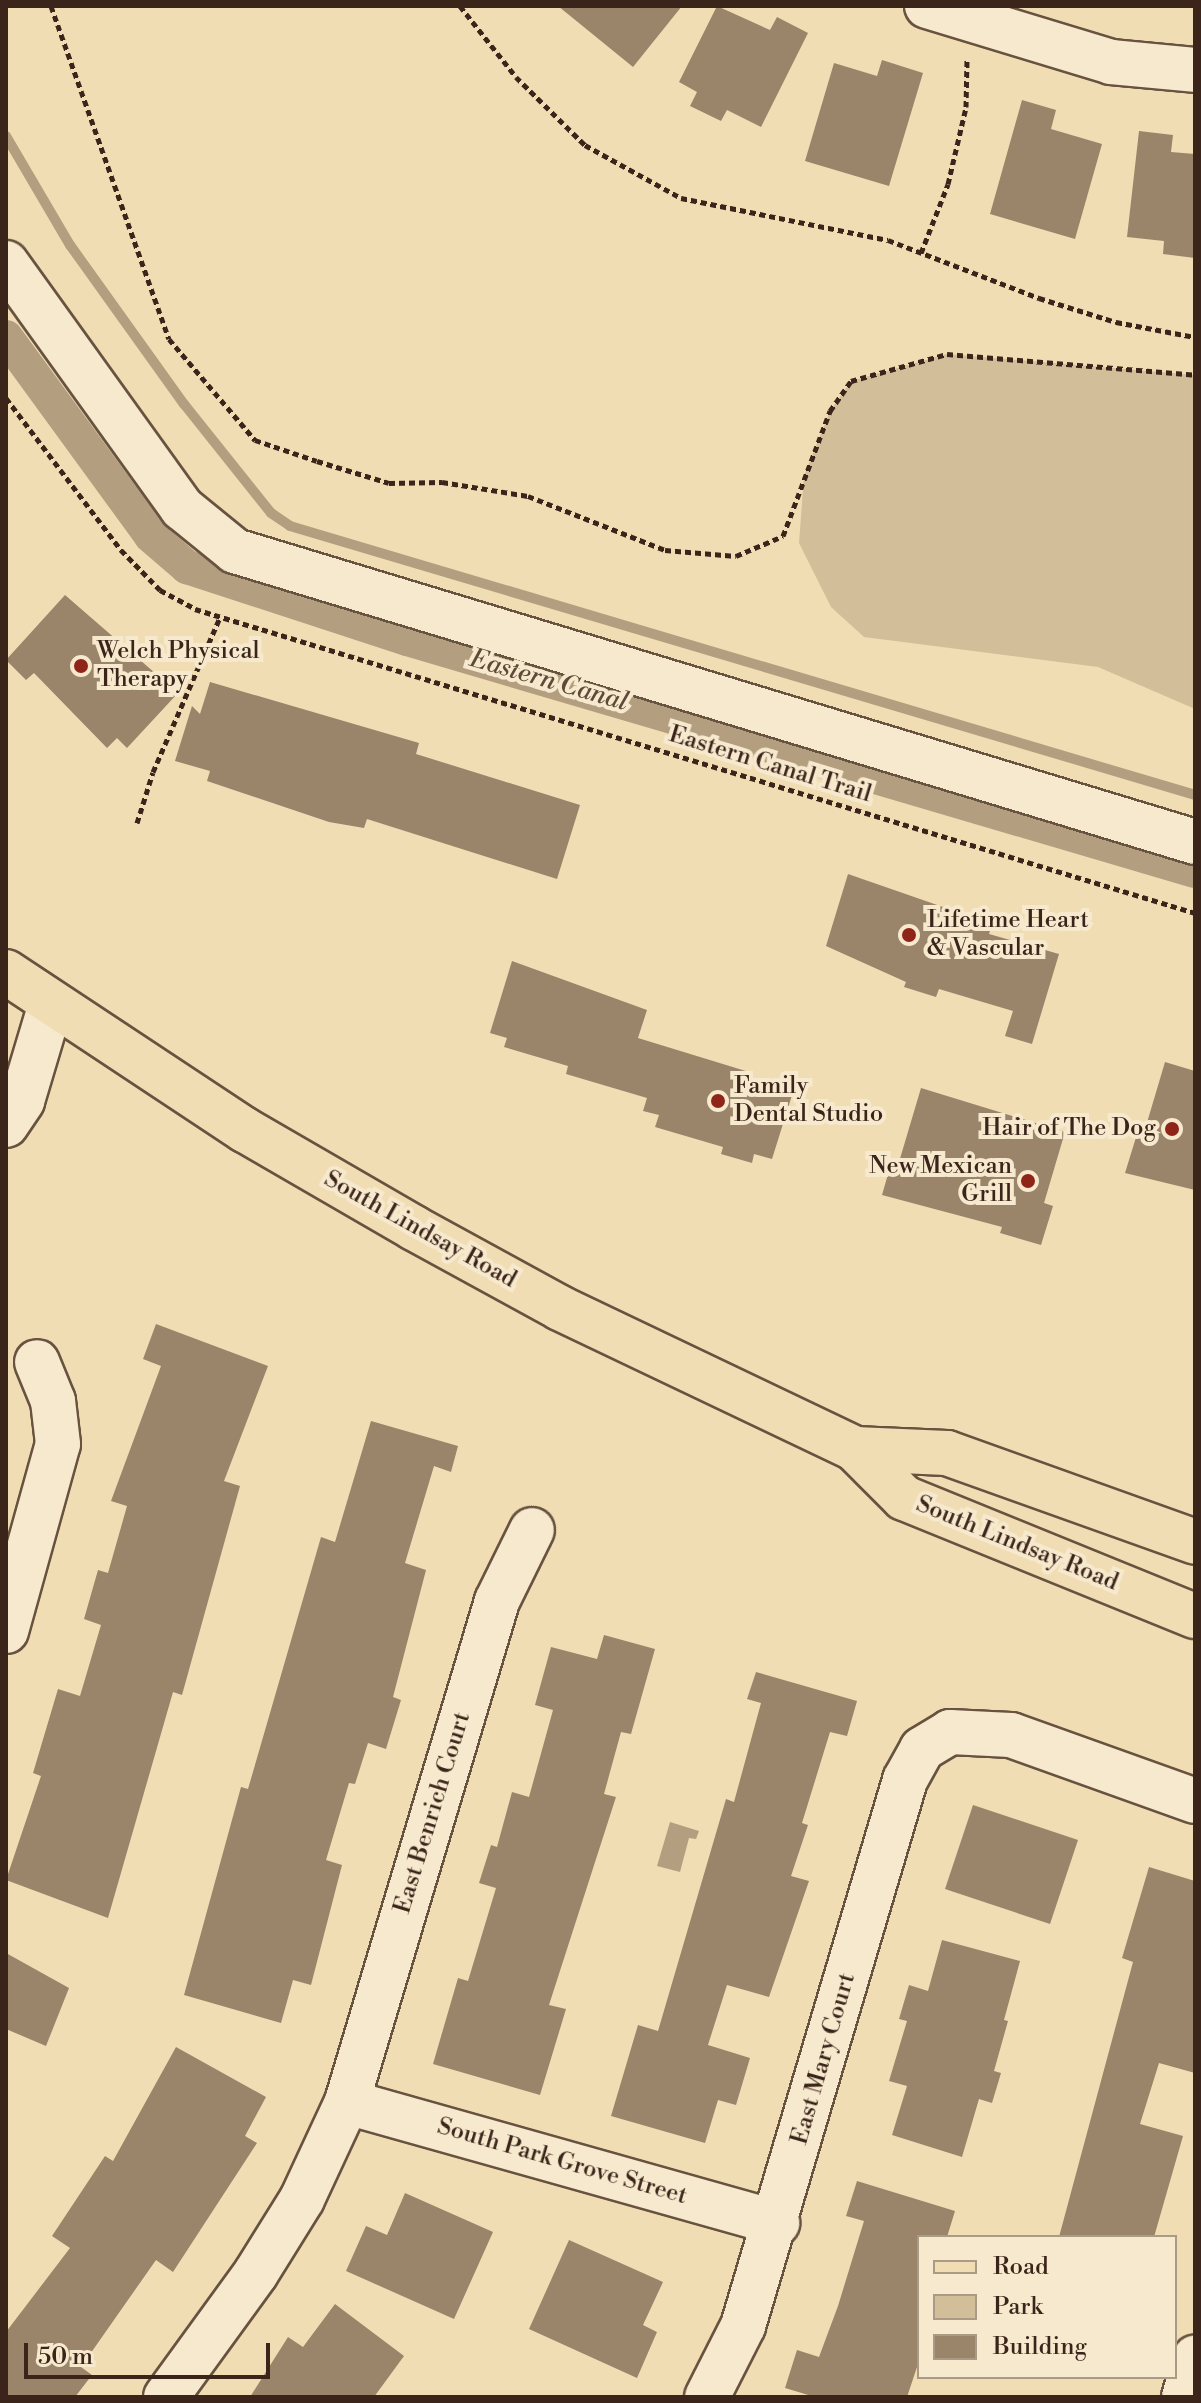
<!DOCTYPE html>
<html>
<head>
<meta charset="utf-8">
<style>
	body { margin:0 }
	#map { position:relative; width:1201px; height:2403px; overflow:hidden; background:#f1ddb3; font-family:"Libre Bodoni",serif }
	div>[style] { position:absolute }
	.green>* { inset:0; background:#d2be99 }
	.water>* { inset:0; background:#b39e7f }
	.stream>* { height:10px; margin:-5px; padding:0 5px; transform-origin:5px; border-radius:5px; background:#b39e7f }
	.canal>* { height:34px; margin:-17px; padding:0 17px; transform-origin:17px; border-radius:17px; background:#b39e7f }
	.building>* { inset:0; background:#9a846a }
	.path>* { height:5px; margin-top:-2.5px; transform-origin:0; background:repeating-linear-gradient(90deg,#3b241a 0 6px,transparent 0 10px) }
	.roads { filter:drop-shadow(2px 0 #685240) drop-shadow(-2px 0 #685240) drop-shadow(0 2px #685240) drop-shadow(0 -2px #685240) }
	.minor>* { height:44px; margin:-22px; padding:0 22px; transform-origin:22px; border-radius:22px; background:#f6e9ce }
	.major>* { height:44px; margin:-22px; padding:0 22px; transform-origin:22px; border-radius:22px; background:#f1ddb3 }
	.dots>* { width:22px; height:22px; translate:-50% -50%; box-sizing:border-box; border:4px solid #f6e9ce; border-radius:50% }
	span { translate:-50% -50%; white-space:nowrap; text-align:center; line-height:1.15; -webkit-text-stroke:8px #f6e9ce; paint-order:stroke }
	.poi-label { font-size:24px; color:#3b241a }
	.left { translate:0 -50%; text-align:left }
	.right { translate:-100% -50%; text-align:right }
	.street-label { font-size:24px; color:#3b241a }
	.water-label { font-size:26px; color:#5f4938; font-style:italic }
	.frame { position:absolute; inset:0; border:8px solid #3b241a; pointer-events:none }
	.legend { position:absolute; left:917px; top:2235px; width:260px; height:144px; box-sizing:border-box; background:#f6e9ce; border:2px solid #ab9a86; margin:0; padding:10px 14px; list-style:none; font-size:24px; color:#3b241a }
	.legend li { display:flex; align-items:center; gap:16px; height:40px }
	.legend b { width:40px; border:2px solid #ab9a86 }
	.scale { position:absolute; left:24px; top:2343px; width:246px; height:36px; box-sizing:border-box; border:4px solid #3b241a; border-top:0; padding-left:10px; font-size:24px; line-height:28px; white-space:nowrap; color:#3b241a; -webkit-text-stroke:6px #f6e9ce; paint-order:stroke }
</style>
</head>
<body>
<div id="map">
	<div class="green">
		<i style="clip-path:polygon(947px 354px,1195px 375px,1195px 709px,1098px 667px,864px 637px,831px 607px,799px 543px,804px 476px,830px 411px,851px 381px)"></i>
	</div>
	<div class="water">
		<i style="clip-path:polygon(670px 1822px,699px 1831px,696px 1839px,689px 1838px,680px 1872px,657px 1866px)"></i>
	</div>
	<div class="stream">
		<i style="left:6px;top:136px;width:126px;rotate:59.6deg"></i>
		<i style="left:70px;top:245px;width:196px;rotate:54.4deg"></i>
		<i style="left:184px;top:404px;width:139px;rotate:51.4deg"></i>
		<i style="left:271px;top:513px;width:23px;rotate:34deg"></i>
		<i style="left:290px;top:526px;width:944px;rotate:16.55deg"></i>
	</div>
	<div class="canal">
		<i style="left:6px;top:337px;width:246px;rotate:53.9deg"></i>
		<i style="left:151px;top:536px;width:48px;rotate:40.7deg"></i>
		<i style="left:187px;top:567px;width:231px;rotate:18.1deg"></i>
		<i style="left:407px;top:639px;width:821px;rotate:16.41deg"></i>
	</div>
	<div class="building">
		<i style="clip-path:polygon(558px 6px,682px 6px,633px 67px)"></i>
		<i style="clip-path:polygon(717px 6px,770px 30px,777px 17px,808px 33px,761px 127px,727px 110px,721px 121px,690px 106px,697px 92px,679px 82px)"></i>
		<i style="clip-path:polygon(882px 60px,923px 73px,889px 186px,805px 161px,834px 63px,877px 76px)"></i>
		<i style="clip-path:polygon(1022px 100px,1056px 110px,1051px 129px,1102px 144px,1075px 239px,990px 214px)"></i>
		<i style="clip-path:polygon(1139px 131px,1173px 135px,1171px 152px,1195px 154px,1195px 258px,1163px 254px,1164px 241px,1127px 237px)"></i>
		<i style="clip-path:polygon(65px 595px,178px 693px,127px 748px,117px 738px,107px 748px,34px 673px,26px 680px,6px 660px)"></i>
		<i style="clip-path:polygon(210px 682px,419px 743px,416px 754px,580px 805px,557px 879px,367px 819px,364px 828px,329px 822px,207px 781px,210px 771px,175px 761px,192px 706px,200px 714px)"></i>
		<i style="clip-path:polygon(848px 874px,992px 924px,989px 934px,1059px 954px,1032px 1044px,1005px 1036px,1013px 1011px,939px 989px,936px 997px,904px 987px,906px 982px,826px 946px)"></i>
		<i style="clip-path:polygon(512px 961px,647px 1010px,638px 1038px,749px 1072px,747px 1078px,793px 1092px,772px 1159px,754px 1154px,752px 1163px,721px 1154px,723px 1147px,655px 1127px,659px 1115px,643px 1111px,647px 1098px,566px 1074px,568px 1066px,504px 1047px,507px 1038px,490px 1033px)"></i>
		<i style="clip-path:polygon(1165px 1062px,1195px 1071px,1195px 1190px,1125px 1173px,1137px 1134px,1143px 1136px)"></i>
		<i style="clip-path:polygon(921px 1088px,1065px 1132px,1044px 1203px,1053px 1206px,1041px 1245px,1000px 1233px,1002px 1227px,882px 1195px,892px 1160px,899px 1162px)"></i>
		<i style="clip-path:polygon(156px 1324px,268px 1366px,224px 1481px,240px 1486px,182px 1695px,173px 1692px,108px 1918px,6px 1880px,41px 1776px,33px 1773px,58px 1689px,80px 1696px,101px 1625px,84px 1619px,98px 1570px,108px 1573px,127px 1506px,111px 1501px,161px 1366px,143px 1359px)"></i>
		<i style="clip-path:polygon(371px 1421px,458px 1446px,451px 1472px,434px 1466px,405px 1563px,426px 1570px,393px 1697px,401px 1700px,386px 1749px,368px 1743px,355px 1784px,349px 1783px,326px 1860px,342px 1865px,311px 1985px,293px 1980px,281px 2023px,184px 1995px,241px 1787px,248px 1789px,321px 1537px,335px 1542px)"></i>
		<i style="clip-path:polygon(604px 1635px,655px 1649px,631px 1734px,621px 1732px,604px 1794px,616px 1797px,549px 2005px,566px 2009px,540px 2095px,433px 2064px,458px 1978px,468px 1981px,496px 1888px,479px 1883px,491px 1845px,497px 1847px,512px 1792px,529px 1797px,553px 1710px,535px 1705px,551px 1647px,597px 1659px)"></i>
		<i style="clip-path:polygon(756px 1672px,857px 1701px,847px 1736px,830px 1732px,802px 1823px,808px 1825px,791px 1876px,809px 1881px,769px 1997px,727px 1985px,708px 2045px,750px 2058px,736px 2105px,718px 2100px,705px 2143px,611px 2116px,638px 2025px,658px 2031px,726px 1799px,734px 1802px,761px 1703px,747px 1699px)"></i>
		<i style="clip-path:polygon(973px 1805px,1078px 1840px,1050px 1924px,945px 1889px)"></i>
		<i style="clip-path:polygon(1149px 1867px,1195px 1881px,1195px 2073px,1159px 2063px,1140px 2124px,1183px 2136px,1154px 2237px,1059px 2237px,1133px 1962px,1122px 1958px)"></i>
		<i style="clip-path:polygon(942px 1940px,1020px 1961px,1004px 2020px,1008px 2021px,994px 2071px,1001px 2073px,992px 2103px,979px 2099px,962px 2157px,892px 2135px,907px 2086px,889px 2081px,907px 2021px,899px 2019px,909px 1985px,928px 1991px)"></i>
		<i style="clip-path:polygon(6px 1953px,69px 1988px,46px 2046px,6px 2029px)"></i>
		<i style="clip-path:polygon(176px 2047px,266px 2097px,245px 2136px,257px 2143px,173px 2272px,156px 2260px,81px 2367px,92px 2375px,75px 2397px,6px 2397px,6px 2332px,70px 2248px,52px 2236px,105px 2156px,113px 2161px)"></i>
		<i style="clip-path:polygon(857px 2181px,955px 2211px,947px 2237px,919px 2237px,919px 2361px,907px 2397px,815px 2397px,785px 2388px,797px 2350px,819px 2357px,838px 2306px,864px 2221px,846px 2216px)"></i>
		<i style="clip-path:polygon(405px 2193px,493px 2232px,454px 2319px,346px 2271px,366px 2226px,387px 2235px)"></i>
		<i style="clip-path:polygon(569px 2240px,663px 2282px,643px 2325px,657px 2332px,637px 2378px,529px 2329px)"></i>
		<i style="clip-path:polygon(335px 2304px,404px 2356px,374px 2397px,250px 2397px,288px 2337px,303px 2347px)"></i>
	</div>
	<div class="path">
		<i style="left:51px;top:6px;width:353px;rotate:70.5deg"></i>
		<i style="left:169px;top:339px;width:133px;rotate:49.6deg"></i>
		<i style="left:255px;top:440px;width:65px;rotate:18.7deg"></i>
		<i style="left:317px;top:461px;width:75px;rotate:17deg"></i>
		<i style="left:389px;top:483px;width:53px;rotate:-1.1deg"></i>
		<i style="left:442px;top:482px;width:87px;rotate:9.2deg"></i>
		<i style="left:528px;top:496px;width:147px;rotate:21.5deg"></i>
		<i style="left:665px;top:550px;width:71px;rotate:4.8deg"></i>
		<i style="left:736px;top:556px;width:51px;rotate:-23.1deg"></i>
		<i style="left:783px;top:536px;width:134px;rotate:-69.4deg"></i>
		<i style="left:830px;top:411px;width:37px;rotate:-55deg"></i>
		<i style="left:851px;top:381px;width:100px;rotate:-15.7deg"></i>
		<i style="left:947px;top:354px;width:249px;rotate:4.8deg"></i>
		<i style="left:460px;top:6px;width:90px;rotate:51.7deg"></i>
		<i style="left:516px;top:77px;width:97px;rotate:44.6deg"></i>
		<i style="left:585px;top:145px;width:110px;rotate:28.9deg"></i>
		<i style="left:681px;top:198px;width:211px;rotate:11.5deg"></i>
		<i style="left:888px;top:240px;width:162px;rotate:21deg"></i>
		<i style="left:1039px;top:298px;width:81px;rotate:17.3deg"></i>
		<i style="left:1116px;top:322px;width:80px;rotate:10.8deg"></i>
		<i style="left:921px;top:253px;width:74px;rotate:-68.6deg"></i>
		<i style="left:948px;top:184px;width:79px;rotate:-76.8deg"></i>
		<i style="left:966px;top:107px;width:49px;rotate:-88.8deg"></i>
		<i style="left:6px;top:398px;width:191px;rotate:52.9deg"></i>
		<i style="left:121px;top:550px;width:56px;rotate:45.7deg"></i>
		<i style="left:160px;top:590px;width:40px;rotate:28deg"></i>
		<i style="left:195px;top:609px;width:1045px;rotate:16.91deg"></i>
		<i style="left:137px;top:823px;width:53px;rotate:-72.6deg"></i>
		<i style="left:153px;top:772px;width:169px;rotate:-66.6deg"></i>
	</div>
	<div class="roads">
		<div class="minor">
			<i style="left:927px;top:6px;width:192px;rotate:16.9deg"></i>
			<i style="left:1111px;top:62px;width:84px;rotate:5.4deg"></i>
			<i style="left:6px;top:263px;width:302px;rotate:54.3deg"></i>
			<i style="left:182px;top:508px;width:68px;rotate:39.1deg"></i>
			<i style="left:235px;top:551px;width:1003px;rotate:16.86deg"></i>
			<i style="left:6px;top:1125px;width:29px;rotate:-56deg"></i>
			<i style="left:22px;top:1101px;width:101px;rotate:-73.4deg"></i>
			<i style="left:6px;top:1631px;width:194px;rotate:-74.5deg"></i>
			<i style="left:58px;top:1444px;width:43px;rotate:-96.6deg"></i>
			<i style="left:53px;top:1401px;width:42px;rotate:-112.3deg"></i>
			<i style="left:347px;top:2102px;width:447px;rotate:15.7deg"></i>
			<i style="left:166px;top:2397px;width:153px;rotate:-54deg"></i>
			<i style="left:256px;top:2273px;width:87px;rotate:-58.1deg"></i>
			<i style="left:302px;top:2199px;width:107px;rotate:-65.1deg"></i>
			<i style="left:347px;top:2102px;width:523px;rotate:-73.33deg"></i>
			<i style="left:497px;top:1601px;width:79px;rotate:-63.8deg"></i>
			<i style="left:707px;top:2397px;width:80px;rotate:-63.1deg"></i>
			<i style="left:743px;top:2326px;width:570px;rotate:-73.47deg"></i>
			<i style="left:905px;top:1780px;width:35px;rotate:-61deg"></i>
			<i style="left:922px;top:1749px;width:33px;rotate:-31deg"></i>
			<i style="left:950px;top:1732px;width:61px;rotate:2.8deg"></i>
			<i style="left:1011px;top:1735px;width:195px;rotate:19.7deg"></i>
			<i style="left:1184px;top:2397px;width:41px;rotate:-74.2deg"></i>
		</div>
		<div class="major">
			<i style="left:6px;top:972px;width:287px;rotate:33.5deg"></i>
			<i style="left:245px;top:1130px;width:195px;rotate:30.1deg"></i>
			<i style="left:414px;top:1228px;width:166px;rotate:28.7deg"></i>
			<i style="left:560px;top:1308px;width:327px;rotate:25.5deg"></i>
			<i style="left:855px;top:1449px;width:69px;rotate:45deg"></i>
			<i style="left:904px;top:1498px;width:314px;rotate:22.1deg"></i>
			<i style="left:855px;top:1449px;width:92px;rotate:2.5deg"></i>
			<i style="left:947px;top:1453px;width:263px;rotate:19.7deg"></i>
		</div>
	</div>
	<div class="dots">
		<i style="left:81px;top:666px;background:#8f2418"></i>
		<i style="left:909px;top:935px;background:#8f2418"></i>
		<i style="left:718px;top:1101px;background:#8f2418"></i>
		<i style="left:1172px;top:1129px;background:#8f2418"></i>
		<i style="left:1028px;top:1181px;background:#8f2418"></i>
	</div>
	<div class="poi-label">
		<span class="left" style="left:97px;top:666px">Welch Physical<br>Therapy</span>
		<span class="left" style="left:927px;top:935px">Lifetime Heart<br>&amp; Vascular</span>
		<span class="left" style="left:734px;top:1101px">Family<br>Dental Studio</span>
		<span class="right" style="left:1156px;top:1129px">Hair of The Dog</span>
		<span class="right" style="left:1012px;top:1181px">New Mexican<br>Grill</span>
	</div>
	<div class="street-label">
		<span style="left:770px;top:765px;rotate:17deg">Eastern Canal Trail</span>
		<span style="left:420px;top:1230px;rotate:29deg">South Lindsay Road</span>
		<span style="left:1017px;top:1544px;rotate:22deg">South Lindsay Road</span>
		<span style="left:433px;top:1813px;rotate:-73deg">East Benrich Court</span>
		<span style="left:824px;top:2059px;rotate:-74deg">East Mary Court</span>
		<span style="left:562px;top:2162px;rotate:16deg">South Park Grove Street</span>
	</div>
	<div class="water-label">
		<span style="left:549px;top:681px;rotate:16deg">Eastern Canal</span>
	</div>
	<div class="frame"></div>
	<ul class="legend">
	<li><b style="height:10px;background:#f1ddb3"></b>Road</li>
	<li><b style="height:22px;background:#d2be99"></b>Park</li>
	<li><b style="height:22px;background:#9a846a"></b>Building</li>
	</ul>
	<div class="scale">50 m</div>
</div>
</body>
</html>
